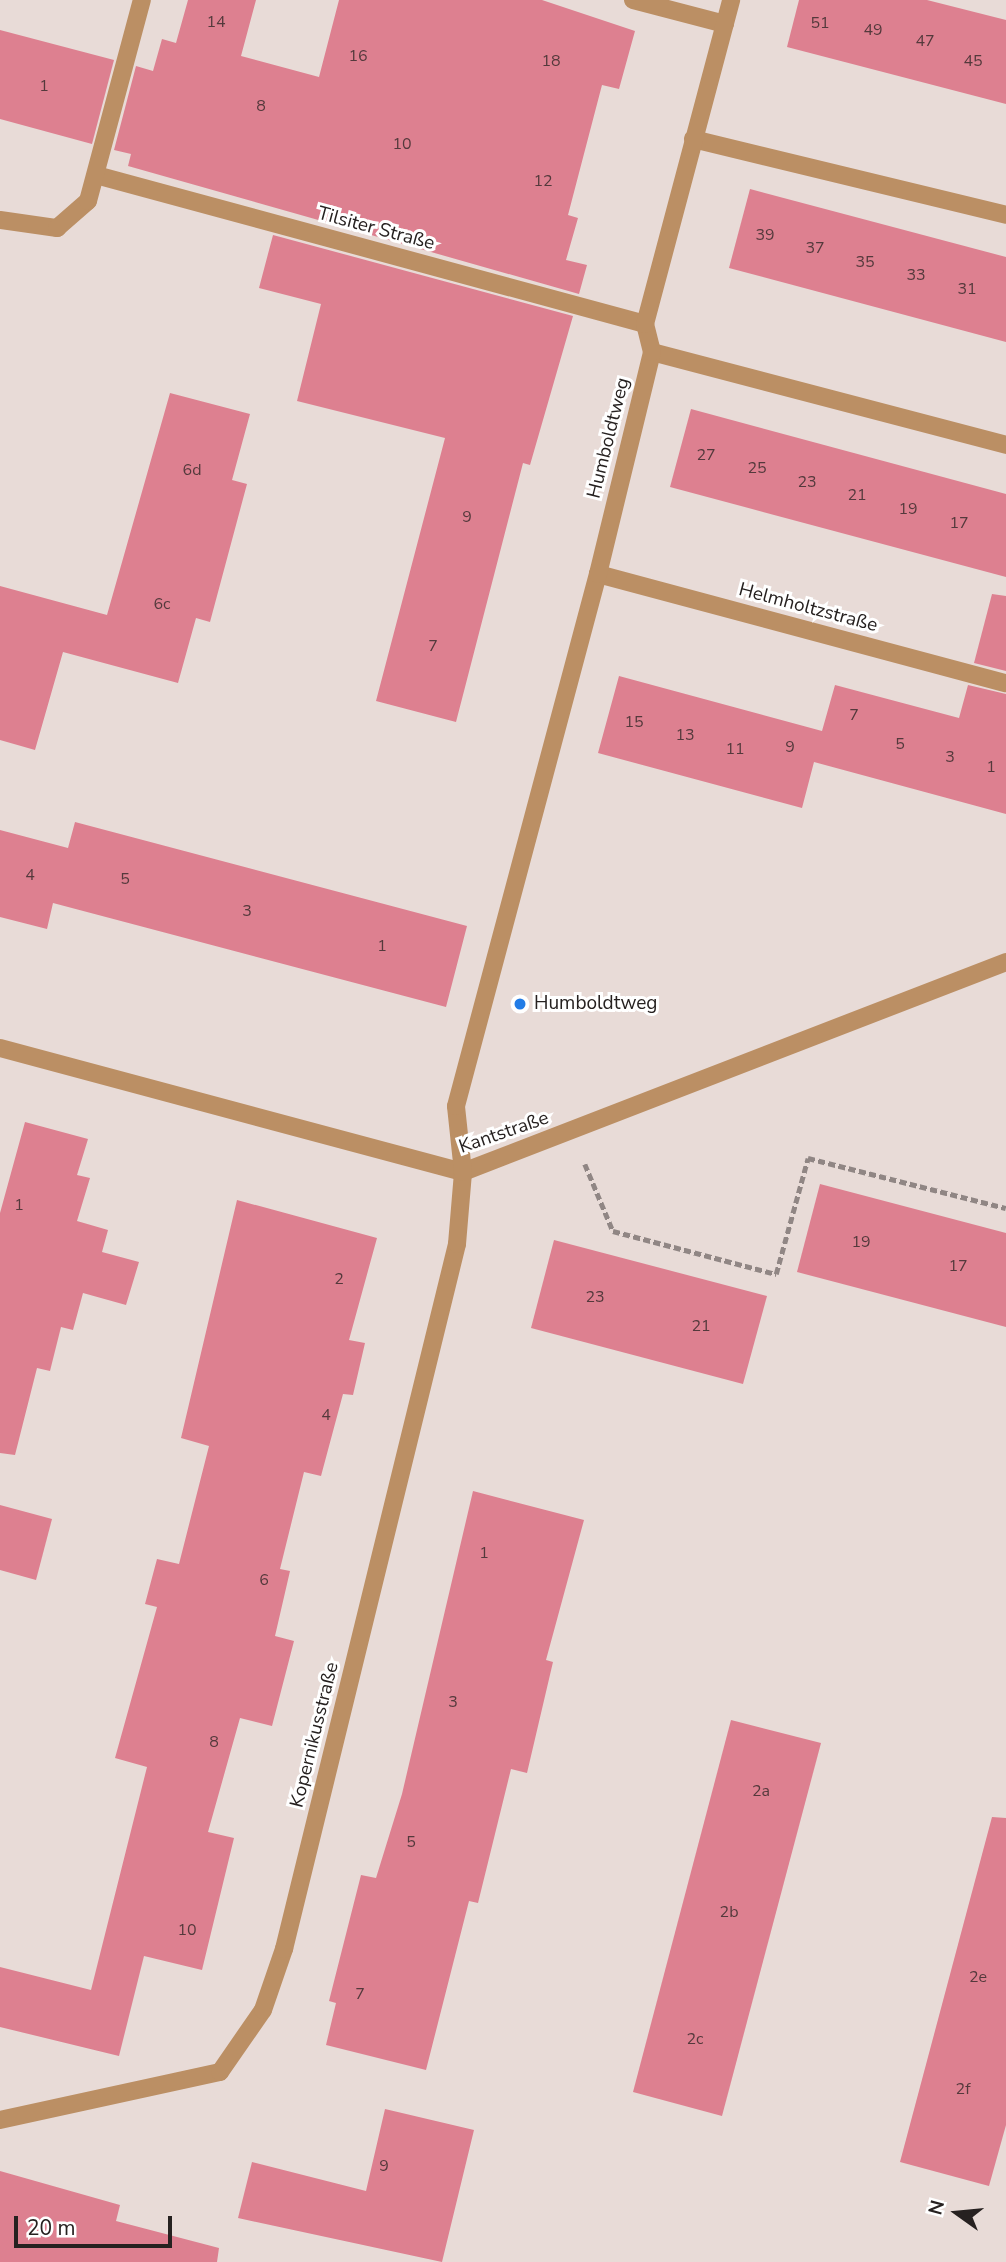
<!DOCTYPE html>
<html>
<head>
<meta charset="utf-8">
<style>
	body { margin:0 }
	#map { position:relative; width:1006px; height:2262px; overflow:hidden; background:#e8dbd7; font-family:"Nunito Sans",sans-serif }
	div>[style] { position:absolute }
	.building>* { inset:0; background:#dd8090 }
	.path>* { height:4.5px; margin-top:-2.25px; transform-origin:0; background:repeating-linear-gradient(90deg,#908684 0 7px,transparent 0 10.5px) }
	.street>* { height:18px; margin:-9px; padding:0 9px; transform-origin:9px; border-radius:9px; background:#bb8f64 }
	.dots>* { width:19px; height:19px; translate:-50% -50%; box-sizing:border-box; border:4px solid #fff; border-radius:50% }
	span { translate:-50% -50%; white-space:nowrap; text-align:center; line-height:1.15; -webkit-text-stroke:6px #fff; paint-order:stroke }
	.number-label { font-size:16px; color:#54393c }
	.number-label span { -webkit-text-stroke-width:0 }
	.street-label { font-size:19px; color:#262120 }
	.poi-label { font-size:19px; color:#262120 }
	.left { translate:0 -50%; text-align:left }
	.north { position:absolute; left:922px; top:2178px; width:70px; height:70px; -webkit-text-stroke:5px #fff; paint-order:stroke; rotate:285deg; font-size:19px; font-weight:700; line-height:28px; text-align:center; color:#262120 }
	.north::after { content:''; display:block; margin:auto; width:24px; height:32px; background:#262120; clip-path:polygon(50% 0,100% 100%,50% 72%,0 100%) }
	.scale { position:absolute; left:14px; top:2216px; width:158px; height:32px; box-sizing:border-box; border:4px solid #262120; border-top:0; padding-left:9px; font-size:21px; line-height:24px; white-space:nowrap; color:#262120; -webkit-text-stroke:5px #fff; paint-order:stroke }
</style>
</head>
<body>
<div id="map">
	<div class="building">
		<i style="clip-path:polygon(188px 0,256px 0,241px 56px,319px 77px,339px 0,542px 0,635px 31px,619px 89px,602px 85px,568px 215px,578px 218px,566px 260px,587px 265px,579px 294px,128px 166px,131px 154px,114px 150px,136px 66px,153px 71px,162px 39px,176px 43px)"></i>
		<i style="clip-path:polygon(799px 0,927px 0,1006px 20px,1006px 104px,787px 47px)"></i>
		<i style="clip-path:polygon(0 30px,114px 60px,92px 144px,0 119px)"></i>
		<i style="clip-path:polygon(750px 189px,1006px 257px,1006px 342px,729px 268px)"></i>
		<i style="clip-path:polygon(273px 235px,573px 316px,530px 465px,523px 463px,456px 722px,376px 701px,445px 438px,297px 401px,321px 304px,259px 288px)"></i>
		<i style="clip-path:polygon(170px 393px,250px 414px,232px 480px,247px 484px,210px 622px,196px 618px,178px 683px,63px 652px,35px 750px,0 740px,0 586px,107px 615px)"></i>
		<i style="clip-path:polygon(691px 409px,1006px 494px,1006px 577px,670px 487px)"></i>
		<i style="clip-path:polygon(992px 594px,1006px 596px,1006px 671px,974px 663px)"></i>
		<i style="clip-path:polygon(619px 676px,822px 731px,835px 685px,959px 718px,968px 685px,1006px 694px,1006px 814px,814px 762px,802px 808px,598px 753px)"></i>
		<i style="clip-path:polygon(75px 822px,467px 926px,446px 1007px,53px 903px,47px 929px,0 917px,0 830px,68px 848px)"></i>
		<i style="clip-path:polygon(25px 1122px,88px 1139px,77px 1175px,90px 1178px,77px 1221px,108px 1230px,102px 1252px,139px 1262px,126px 1305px,83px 1293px,73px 1330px,61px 1327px,50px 1371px,37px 1368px,15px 1455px,0 1453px,0 1213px)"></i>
		<i style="clip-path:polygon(820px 1184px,1006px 1233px,1006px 1327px,797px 1272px)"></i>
		<i style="clip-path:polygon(237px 1200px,377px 1238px,349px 1340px,365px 1343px,353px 1395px,343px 1394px,321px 1476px,304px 1472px,280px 1569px,290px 1571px,275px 1636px,294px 1641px,272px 1726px,240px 1718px,208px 1832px,234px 1838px,202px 1970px,144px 1956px,119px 2056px,0 2027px,0 1967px,91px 1990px,147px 1767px,115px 1758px,157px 1607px,145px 1604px,157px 1559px,179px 1564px,209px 1446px,181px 1438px)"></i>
		<i style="clip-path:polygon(554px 1240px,767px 1296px,743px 1384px,531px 1328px)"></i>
		<i style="clip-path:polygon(473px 1491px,584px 1520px,546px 1660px,553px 1662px,527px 1773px,511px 1769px,478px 1903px,469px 1901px,426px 2070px,326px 2045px,336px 2003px,329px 2001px,361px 1875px,376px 1878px,402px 1794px)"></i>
		<i style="clip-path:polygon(0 1505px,52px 1519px,36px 1580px,0 1570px)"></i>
		<i style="clip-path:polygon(731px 1720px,821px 1743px,722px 2116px,633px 2092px)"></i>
		<i style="clip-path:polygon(992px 1817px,1006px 1818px,1006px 2125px,989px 2186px,900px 2162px)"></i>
		<i style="clip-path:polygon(385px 2109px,474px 2130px,442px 2262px,238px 2218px,252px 2162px,366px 2191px)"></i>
		<i style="clip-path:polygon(0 2171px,120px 2205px,116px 2221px,219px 2248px,217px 2262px,0 2262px)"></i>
	</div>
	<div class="path">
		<i style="left:585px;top:1164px;width:73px;rotate:67.3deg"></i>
		<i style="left:613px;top:1231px;width:169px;rotate:14.8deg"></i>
		<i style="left:776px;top:1274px;width:120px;rotate:-74.6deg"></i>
		<i style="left:808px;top:1158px;width:204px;rotate:14.2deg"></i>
	</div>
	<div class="street">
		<i style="left:633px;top:0;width:95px;rotate:14.6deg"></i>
		<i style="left:693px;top:139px;width:322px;rotate:13.6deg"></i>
		<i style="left:96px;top:175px;width:569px;rotate:15.18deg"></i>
		<i style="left:0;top:220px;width:58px;rotate:8deg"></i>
		<i style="left:57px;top:228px;width:41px;rotate:-41.1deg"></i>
		<i style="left:88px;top:201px;width:208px;rotate:-75deg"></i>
		<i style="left:652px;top:352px;width:366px;rotate:14.7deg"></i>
		<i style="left:598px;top:574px;width:422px;rotate:15deg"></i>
		<i style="left:0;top:1048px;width:479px;rotate:15deg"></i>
		<i style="left:463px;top:1172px;width:582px;rotate:-21.14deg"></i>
		<i style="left:0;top:2120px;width:225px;rotate:-12.3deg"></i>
		<i style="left:220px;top:2072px;width:75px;rotate:-55.3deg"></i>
		<i style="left:263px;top:2010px;width:65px;rotate:-71deg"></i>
		<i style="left:284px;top:1949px;width:726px;rotate:-76.21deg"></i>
		<i style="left:457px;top:1244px;width:72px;rotate:-85.2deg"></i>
		<i style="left:463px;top:1172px;width:66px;rotate:-96.1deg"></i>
		<i style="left:456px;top:1106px;width:551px;rotate:-75.06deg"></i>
		<i style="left:598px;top:574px;width:228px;rotate:-76.3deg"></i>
		<i style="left:652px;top:352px;width:29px;rotate:-104deg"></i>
		<i style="left:645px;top:324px;width:335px;rotate:-75.1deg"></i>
	</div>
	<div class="dots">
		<i style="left:520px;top:1004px;background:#227ce6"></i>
	</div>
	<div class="number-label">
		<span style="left:216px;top:22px">14</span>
		<span style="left:820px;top:23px">51</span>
		<span style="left:873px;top:30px">49</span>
		<span style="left:925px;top:41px">47</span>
		<span style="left:358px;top:56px">16</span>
		<span style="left:551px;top:61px">18</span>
		<span style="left:973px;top:61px">45</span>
		<span style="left:44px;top:86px">1</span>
		<span style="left:261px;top:106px">8</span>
		<span style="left:402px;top:144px">10</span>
		<span style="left:543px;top:181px">12</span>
		<span style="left:765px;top:235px">39</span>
		<span style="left:815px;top:248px">37</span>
		<span style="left:865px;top:262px">35</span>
		<span style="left:916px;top:275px">33</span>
		<span style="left:967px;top:289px">31</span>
		<span style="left:706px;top:455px">27</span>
		<span style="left:757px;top:468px">25</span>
		<span style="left:192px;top:470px">6d</span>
		<span style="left:807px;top:482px">23</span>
		<span style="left:857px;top:495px">21</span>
		<span style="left:908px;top:509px">19</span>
		<span style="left:467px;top:517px">9</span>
		<span style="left:959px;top:523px">17</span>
		<span style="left:162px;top:604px">6c</span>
		<span style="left:433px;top:646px">7</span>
		<span style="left:854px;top:715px">7</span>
		<span style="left:634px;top:722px">15</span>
		<span style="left:685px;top:735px">13</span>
		<span style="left:900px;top:744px">5</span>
		<span style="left:790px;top:747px">9</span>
		<span style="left:735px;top:749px">11</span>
		<span style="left:950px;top:757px">3</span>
		<span style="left:991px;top:767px">1</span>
		<span style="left:30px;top:875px">4</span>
		<span style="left:125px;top:879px">5</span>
		<span style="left:247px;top:911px">3</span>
		<span style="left:382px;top:946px">1</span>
		<span style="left:19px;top:1205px">1</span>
		<span style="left:861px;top:1242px">19</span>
		<span style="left:958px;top:1266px">17</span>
		<span style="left:339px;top:1279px">2</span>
		<span style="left:595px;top:1297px">23</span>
		<span style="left:701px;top:1326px">21</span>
		<span style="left:326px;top:1415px">4</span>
		<span style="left:484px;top:1553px">1</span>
		<span style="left:264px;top:1580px">6</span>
		<span style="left:453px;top:1702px">3</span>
		<span style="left:214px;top:1742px">8</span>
		<span style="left:761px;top:1791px">2a</span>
		<span style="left:411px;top:1842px">5</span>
		<span style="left:729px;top:1912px">2b</span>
		<span style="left:187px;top:1930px">10</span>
		<span style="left:978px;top:1977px">2e</span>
		<span style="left:360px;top:1994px">7</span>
		<span style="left:695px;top:2039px">2c</span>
		<span style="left:963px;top:2089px">2f</span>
		<span style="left:384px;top:2166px">9</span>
	</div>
	<div class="street-label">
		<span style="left:376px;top:229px;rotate:15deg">Tilsiter Straße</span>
		<span style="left:609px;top:438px;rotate:-76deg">Humboldtweg</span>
		<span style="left:808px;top:608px;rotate:15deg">Helmholtzstraße</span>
		<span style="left:504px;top:1133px;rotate:-19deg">Kantstraße</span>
		<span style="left:315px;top:1735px;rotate:-76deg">Kopernikusstraße</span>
	</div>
	<div class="poi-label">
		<span class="left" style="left:534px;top:1004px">Humboldtweg</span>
	</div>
	<div class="north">N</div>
	<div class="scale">20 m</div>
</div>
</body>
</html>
